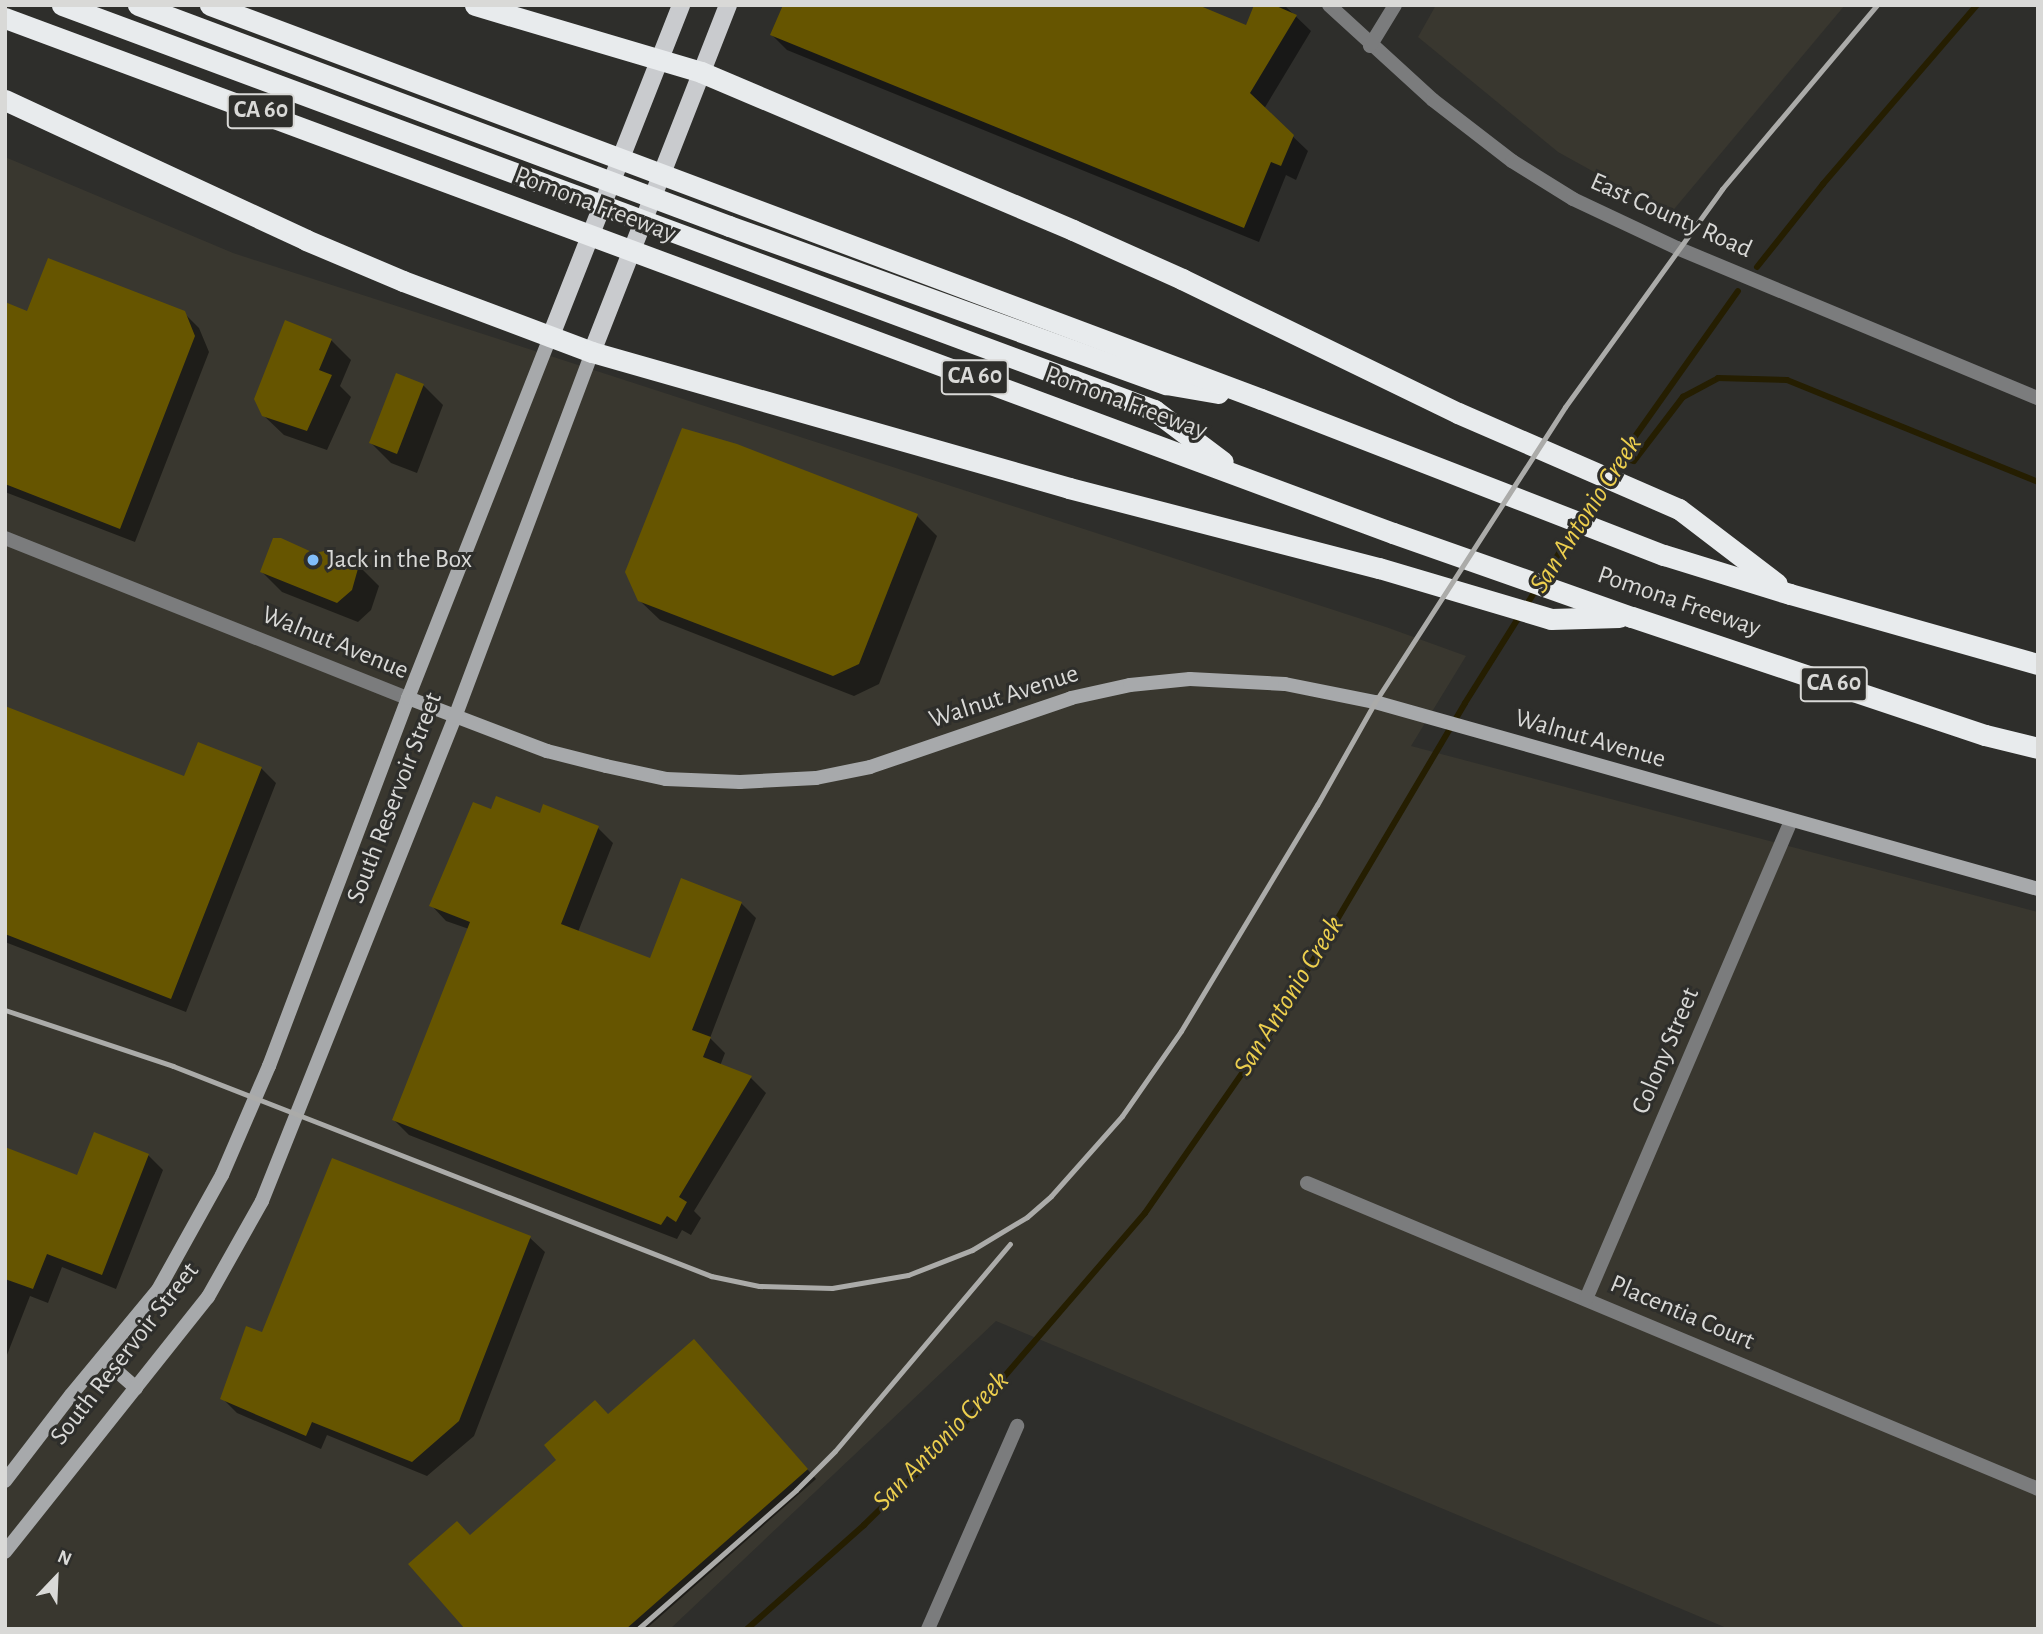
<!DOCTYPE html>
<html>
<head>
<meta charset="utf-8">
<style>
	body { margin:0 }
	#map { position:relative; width:2043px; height:1634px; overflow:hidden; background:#2e2e2b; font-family:"Alegreya Sans",sans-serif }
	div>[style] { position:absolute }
	.built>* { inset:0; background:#39372f }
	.shadow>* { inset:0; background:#0007 }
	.stream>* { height:6px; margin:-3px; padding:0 3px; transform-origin:3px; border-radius:3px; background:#251e01 }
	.building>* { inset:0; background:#650 }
	.street>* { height:14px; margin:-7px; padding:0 7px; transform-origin:7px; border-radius:7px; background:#7b7c7d }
	.secondary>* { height:14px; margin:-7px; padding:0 7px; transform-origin:7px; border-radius:7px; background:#a7a9ab }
	.primary>* { height:18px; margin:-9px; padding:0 9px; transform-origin:9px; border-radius:9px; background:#c9cbce }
	.highway>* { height:21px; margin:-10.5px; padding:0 10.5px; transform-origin:10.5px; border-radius:10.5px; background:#e8ebed }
	.rail>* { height:5px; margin:-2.5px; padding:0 2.5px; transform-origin:2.5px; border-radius:2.5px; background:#ababa9 }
	.dots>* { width:19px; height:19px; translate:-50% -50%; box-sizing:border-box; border:4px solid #2e2e2b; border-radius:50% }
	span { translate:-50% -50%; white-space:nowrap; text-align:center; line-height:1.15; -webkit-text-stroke:6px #2e2e2b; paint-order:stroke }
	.shield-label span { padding:2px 5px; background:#2e2e2b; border:2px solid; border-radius:5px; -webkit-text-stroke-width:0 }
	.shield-label { font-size:24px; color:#d9d9d7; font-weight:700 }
	.street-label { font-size:26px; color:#d9d9d7 }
	.poi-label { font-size:26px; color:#d9d9d7 }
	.left { translate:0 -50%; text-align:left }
	.water-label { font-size:28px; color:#edcf4e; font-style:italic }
	.frame { position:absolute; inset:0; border:7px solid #d9d9d7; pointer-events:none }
	.north { position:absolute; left:21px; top:1543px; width:70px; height:70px; -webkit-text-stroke:5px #2e2e2b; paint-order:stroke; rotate:23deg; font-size:19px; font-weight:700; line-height:28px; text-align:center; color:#d9d9d7 }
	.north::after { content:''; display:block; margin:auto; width:24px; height:32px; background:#d9d9d7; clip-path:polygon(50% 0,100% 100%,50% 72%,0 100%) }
</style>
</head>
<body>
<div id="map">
	<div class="built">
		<i style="clip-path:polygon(1436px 5px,1845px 5px,1670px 214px,1558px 152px,1418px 37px)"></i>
		<i style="clip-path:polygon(5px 157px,233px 253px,1386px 627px,1466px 656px,1411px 746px,2038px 912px,2038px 1629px,1729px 1629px,996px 1321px,670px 1629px,5px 1629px)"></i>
	</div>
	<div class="shadow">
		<i style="clip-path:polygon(1255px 5px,1284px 5px,1311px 31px,1264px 109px,1308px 151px,1296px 180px,1286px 175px,1259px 242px,787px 50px,772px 35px,1247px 27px)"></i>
		<i style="clip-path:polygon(5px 304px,28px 313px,184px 313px,199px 328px,209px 352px,135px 542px,5px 492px)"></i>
		<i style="clip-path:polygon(331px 340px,351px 360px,340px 386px,351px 397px,327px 450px,284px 435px,263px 415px)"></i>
		<i style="clip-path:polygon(423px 385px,443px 405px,417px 473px,391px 463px,371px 443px)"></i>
		<i style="clip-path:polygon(917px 516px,937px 536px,879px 684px,854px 696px,660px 620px,639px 600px)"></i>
		<i style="clip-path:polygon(314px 554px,359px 566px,379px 586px,371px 610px,358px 622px,282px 592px,262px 572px)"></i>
		<i style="clip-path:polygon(5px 708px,185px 778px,261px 768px,276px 783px,186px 1012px,5px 942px)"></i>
		<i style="clip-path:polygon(492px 811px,541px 815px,598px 828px,613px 843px,578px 932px,651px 960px,741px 903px,756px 918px,710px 1038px,725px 1053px,720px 1066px,751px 1078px,766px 1093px,694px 1211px,701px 1218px,691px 1235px,682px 1230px,677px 1239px,409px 1135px,394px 1120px,469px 929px,446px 921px,432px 906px)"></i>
		<i style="clip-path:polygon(5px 1149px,78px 1177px,148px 1155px,163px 1170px,116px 1289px,62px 1267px,48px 1303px,30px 1296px,5px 1360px)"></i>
		<i style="clip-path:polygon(530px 1238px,545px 1252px,474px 1436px,427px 1476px,327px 1435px,321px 1449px,237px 1413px,222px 1398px,263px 1335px)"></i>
		<i style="clip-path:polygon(703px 1351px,816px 1479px,646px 1629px,467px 1629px,471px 1537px,608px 1416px)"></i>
	</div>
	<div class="stream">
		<i style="left:1757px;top:267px;width:106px;rotate:-51.5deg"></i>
		<i style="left:1823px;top:184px;width:236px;rotate:-49.3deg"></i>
		<i style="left:1620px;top:458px;width:14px;rotate:12deg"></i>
		<i style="left:1634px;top:461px;width:81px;rotate:-52.6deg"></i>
		<i style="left:1683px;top:397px;width:40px;rotate:-28deg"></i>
		<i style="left:1718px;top:378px;width:69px;rotate:1.7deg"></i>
		<i style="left:1787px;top:380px;width:271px;rotate:22.1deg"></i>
		<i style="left:747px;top:1629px;width:157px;rotate:-41.6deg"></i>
		<i style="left:864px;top:1525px;width:109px;rotate:-44.3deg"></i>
		<i style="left:942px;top:1449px;width:311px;rotate:-49.3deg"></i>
		<i style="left:1145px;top:1213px;width:219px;rotate:-55.2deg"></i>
		<i style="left:1270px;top:1033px;width:383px;rotate:-59.4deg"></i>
		<i style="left:1465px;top:703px;width:276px;rotate:-57.9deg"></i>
		<i style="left:1612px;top:469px;width:218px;rotate:-54.7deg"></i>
	</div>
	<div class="building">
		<i style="clip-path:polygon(783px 5px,1198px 5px,1246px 25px,1254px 5px,1274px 5px,1297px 15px,1250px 93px,1294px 135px,1281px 166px,1271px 162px,1244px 228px,770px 35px)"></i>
		<i style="clip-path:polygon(48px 258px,185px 311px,195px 336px,120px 529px,5px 484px,5px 302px,27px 311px)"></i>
		<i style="clip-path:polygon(285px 320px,332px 339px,319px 370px,332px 375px,307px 431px,262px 416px,254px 399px)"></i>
		<i style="clip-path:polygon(396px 373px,424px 384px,397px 454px,369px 443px)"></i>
		<i style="clip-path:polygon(682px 428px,737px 444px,918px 514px,859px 664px,833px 676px,638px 601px,625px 572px)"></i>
		<i style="clip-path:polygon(273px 538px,281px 538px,314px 553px,330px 550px,335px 556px,359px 565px,352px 590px,337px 603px,260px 572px)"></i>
		<i style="clip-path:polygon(5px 706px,184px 776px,198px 742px,262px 767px,171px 999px,5px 934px)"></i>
		<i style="clip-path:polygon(496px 796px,540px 813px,543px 804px,599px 826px,561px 924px,650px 958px,681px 878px,742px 902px,692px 1030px,711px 1037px,703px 1057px,752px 1076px,679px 1197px,687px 1202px,676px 1222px,667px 1216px,661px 1225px,392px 1120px,470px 922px,429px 906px,473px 802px,491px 809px)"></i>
		<i style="clip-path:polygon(94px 1132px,149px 1154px,102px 1275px,47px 1254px,33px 1289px,5px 1279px,5px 1147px,77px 1175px)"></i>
		<i style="clip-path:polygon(332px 1158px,531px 1236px,459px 1421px,412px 1462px,312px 1422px,306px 1436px,220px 1399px,246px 1326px,262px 1332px)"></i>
		<i style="clip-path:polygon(694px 1339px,808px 1469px,626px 1629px,465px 1629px,408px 1564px,457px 1521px,470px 1535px,556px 1460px,544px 1445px,595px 1400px,608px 1414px)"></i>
	</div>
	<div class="street">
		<i style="left:1329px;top:5px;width:141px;rotate:42.4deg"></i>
		<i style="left:1433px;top:100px;width:100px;rotate:37.7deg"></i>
		<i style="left:1512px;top:161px;width:72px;rotate:31.9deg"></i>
		<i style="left:1573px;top:199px;width:115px;rotate:25.2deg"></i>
		<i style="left:1677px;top:248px;width:391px;rotate:22.6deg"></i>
		<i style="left:1370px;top:46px;width:48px;rotate:-58.6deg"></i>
		<i style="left:5px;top:538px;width:434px;rotate:21.7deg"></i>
		<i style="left:1307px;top:1183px;width:792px;rotate:22.71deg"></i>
		<i style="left:1586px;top:1299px;width:520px;rotate:-66.79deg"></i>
		<i style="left:928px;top:1629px;width:222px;rotate:-66.3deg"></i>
	</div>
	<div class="secondary">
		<i style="left:408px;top:698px;width:149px;rotate:20.9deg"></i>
		<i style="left:547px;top:751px;width:61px;rotate:14.3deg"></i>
		<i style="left:606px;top:766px;width:61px;rotate:12.2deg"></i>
		<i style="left:666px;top:779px;width:74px;rotate:2.3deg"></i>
		<i style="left:740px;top:782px;width:76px;rotate:-3deg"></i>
		<i style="left:816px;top:778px;width:55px;rotate:-11.5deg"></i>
		<i style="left:870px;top:767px;width:213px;rotate:-18.9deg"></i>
		<i style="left:1071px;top:698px;width:60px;rotate:-12.4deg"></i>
		<i style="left:1130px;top:685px;width:60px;rotate:-5.7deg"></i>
		<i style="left:1190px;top:679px;width:95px;rotate:3deg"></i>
		<i style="left:1285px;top:684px;width:92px;rotate:11.3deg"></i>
		<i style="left:1375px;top:702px;width:689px;rotate:15.75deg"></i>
		<i style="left:103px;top:1359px;width:44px;rotate:41.3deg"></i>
		<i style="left:5px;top:1481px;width:108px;rotate:-52.5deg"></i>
		<i style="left:71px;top:1395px;width:136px;rotate:-50.4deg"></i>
		<i style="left:158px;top:1290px;width:132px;rotate:-60.9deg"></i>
		<i style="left:222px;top:1175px;width:119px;rotate:-66.7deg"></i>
		<i style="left:269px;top:1066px;width:393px;rotate:-69.3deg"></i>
		<i style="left:408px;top:698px;width:387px;rotate:-68.5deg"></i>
		<i style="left:5px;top:1552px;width:326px;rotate:-51.5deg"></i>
		<i style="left:208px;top:1297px;width:110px;rotate:-60.6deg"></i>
		<i style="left:262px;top:1201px;width:521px;rotate:-68.26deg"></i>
		<i style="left:455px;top:717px;width:390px;rotate:-69.4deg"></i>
	</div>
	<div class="primary">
		<i style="left:550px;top:338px;width:358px;rotate:-68.5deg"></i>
		<i style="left:592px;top:352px;width:373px;rotate:-68.6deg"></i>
	</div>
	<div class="highway">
		<i style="left:62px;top:5px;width:1165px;rotate:20.35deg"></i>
		<i style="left:1154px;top:410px;width:86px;rotate:37deg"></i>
		<i style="left:138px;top:5px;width:631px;rotate:20.5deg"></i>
		<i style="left:729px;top:226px;width:465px;rotate:19.9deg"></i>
		<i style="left:1166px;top:384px;width:53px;rotate:9.8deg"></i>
		<i style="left:210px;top:5px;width:1122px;rotate:20.55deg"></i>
		<i style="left:1261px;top:399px;width:432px;rotate:21.2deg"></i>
		<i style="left:1664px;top:555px;width:132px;rotate:17.2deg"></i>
		<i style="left:1790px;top:594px;width:258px;rotate:15.8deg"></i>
		<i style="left:475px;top:5px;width:236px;rotate:16.5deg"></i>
		<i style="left:701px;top:72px;width:404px;rotate:23deg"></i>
		<i style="left:1073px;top:230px;width:120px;rotate:24.2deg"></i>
		<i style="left:1182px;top:279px;width:307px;rotate:25.9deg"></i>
		<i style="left:1458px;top:413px;width:241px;rotate:23.5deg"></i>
		<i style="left:1679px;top:509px;width:123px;rotate:37.4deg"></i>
		<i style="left:5px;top:18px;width:1480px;rotate:20.36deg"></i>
		<i style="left:1393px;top:533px;width:253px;rotate:19.4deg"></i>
		<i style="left:1632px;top:617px;width:372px;rotate:18.5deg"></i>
		<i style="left:1985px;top:735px;width:55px;rotate:13.8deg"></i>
		<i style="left:5px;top:100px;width:332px;rotate:24.9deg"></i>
		<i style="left:306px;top:240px;width:105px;rotate:22.9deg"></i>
		<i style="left:403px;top:281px;width:202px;rotate:20.6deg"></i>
		<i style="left:592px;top:352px;width:496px;rotate:15.9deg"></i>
		<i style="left:1069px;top:488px;width:320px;rotate:14.5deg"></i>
		<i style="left:1379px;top:568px;width:179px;rotate:16.5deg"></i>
		<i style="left:1551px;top:619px;width:68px;rotate:-1.7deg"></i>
	</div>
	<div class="rail">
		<i style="left:5px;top:1010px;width:177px;rotate:18.4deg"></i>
		<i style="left:173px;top:1066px;width:578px;rotate:21.32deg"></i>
		<i style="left:711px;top:1276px;width:49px;rotate:11.8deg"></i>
		<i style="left:759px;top:1286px;width:73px;rotate:1.6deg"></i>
		<i style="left:832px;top:1288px;width:77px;rotate:-9.7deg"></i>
		<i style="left:908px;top:1275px;width:69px;rotate:-21.3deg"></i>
		<i style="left:972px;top:1250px;width:64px;rotate:-31deg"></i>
		<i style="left:1027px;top:1217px;width:32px;rotate:-41deg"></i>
		<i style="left:1051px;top:1196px;width:107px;rotate:-48.4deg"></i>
		<i style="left:1122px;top:1116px;width:103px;rotate:-55.2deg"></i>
		<i style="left:1181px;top:1031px;width:264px;rotate:-59deg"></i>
		<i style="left:1317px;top:805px;width:118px;rotate:-60.6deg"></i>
		<i style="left:1375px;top:702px;width:351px;rotate:-57.2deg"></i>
		<i style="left:1565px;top:407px;width:269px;rotate:-54.2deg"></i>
		<i style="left:1722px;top:189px;width:241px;rotate:-49.9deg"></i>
		<i style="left:638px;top:1629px;width:210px;rotate:-41.3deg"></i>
		<i style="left:796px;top:1490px;width:55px;rotate:-45deg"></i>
		<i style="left:835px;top:1451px;width:271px;rotate:-49.8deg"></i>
	</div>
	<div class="dots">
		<i style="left:313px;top:560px;background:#81bdfa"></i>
	</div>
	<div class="shield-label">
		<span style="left:261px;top:111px">CA 60</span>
		<span style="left:975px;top:377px">CA 60</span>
		<span style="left:1834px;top:684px">CA 60</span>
	</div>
	<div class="street-label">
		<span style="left:595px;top:205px;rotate:21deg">Pomona Freeway</span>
		<span style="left:1671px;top:216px;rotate:24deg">East County Road</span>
		<span style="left:1126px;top:403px;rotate:20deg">Pomona Freeway</span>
		<span style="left:1679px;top:602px;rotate:19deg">Pomona Freeway</span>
		<span style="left:335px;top:643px;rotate:22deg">Walnut Avenue</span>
		<span style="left:1004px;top:697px;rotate:-18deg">Walnut Avenue</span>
		<span style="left:1590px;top:739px;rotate:16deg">Walnut Avenue</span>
		<span style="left:395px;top:798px;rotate:-69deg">South Reservoir Street</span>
		<span style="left:1666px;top:1051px;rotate:-67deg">Colony Street</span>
		<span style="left:1682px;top:1313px;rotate:23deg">Placentia Court</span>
		<span style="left:125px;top:1354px;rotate:-52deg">South Reservoir Street</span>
	</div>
	<div class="poi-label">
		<span class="left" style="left:327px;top:560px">Jack in the Box</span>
	</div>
	<div class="water-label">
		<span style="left:1586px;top:514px;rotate:-57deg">San Antonio Creek</span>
		<span style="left:1289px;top:996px;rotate:-58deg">San Antonio Creek</span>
		<span style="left:941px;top:1441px;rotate:-46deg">San Antonio Creek</span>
	</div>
	<div class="frame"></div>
	<div class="north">N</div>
</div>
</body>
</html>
